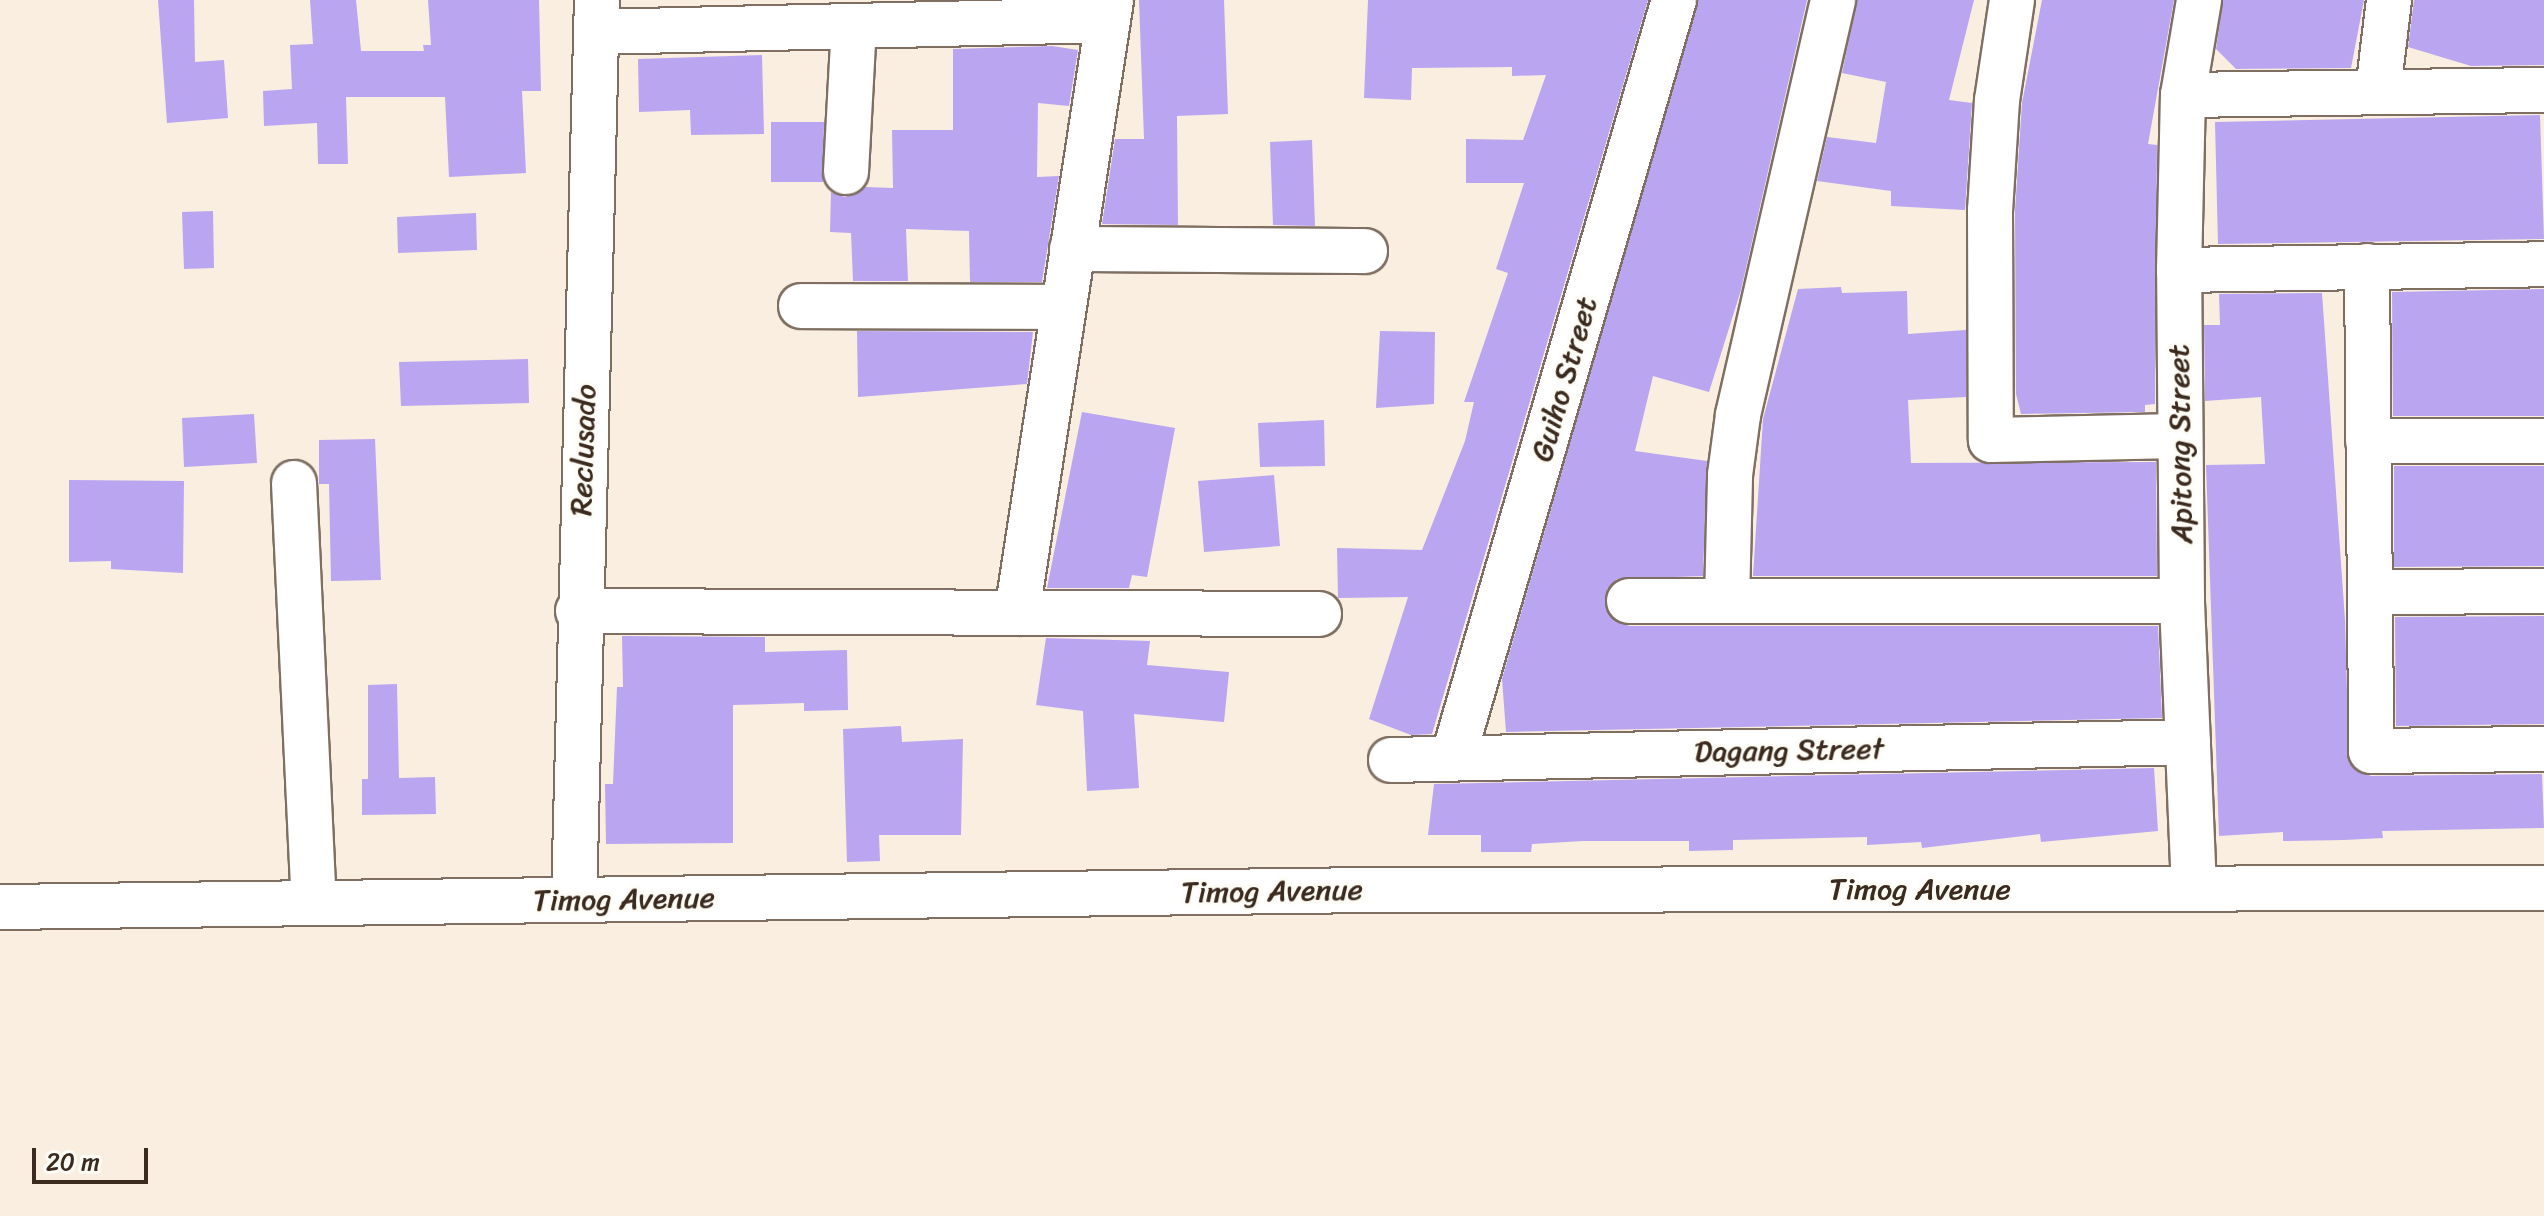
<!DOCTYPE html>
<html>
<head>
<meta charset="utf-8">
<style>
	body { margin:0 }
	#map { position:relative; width:2544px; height:1216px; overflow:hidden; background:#f9eedf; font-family:Sriracha,sans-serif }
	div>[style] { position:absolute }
	.building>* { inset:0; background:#baa5f0 }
	.roads { filter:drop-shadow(2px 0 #7e6f62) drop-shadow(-2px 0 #7e6f62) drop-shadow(0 2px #7e6f62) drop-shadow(0 -2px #7e6f62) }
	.minor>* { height:44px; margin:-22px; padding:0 22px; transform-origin:22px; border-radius:22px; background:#fff }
	.major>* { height:44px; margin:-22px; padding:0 22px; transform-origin:22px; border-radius:22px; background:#fff }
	span { translate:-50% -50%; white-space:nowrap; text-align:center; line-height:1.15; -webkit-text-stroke:7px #fdfcf7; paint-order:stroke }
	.street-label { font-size:30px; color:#3b2a1e }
	.scale { position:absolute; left:32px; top:1148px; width:116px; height:36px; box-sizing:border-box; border:4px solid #3b2a1e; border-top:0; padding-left:10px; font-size:24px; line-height:28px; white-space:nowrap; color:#3b2a1e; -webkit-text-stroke:6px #fdfcf7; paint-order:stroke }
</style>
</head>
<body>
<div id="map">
	<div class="building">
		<i style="clip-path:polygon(158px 0,194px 0,195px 62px,224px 60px,228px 118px,167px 123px)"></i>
		<i style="clip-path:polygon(310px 0,356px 0,361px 51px,424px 51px,423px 45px,431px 45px,428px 0,539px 0,541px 91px,522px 91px,526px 173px,449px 177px,445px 97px,346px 97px,348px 164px,318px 164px,317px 123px,264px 126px,263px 91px,292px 89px,290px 45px,313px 44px)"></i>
		<i style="clip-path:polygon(1139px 0,1224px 0,1228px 114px,1177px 116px,1178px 225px,1102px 224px,1115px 139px,1144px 139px)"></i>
		<i style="clip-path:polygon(1368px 0,1648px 0,1432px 734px,1411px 735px,1369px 719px,1408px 597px,1338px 598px,1337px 548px,1422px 550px,1465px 441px,1474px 402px,1464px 402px,1508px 273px,1496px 269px,1524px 183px,1466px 183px,1466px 139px,1523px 140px,1546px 75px,1512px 76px,1512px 67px,1412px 68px,1411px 100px,1364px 98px)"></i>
		<i style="clip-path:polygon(1698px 0,1807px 0,1741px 290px,1709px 392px,1653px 376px,1635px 451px,1707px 461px,1703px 576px,1617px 579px,1607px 589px,1608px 614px,1629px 626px,2158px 626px,2162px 718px,1506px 732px,1502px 679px)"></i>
		<i style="clip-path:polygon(1857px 0,1974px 0,1949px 100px,1972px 103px,1965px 210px,1891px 206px,1891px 191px,1817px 181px,1827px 137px,1876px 143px,1886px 82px,1842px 73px)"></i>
		<i style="clip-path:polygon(2042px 0,2174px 0,2148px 144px,2157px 145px,2155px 404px,2145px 405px,2145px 412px,2021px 414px,2016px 394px,2015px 211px,2022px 103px)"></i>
		<i style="clip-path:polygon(2223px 0,2364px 0,2351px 68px,2236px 69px,2216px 49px)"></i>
		<i style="clip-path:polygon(2414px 0,2544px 0,2544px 65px,2471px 66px,2408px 47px)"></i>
		<i style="clip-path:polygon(1052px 46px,1078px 50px,1069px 106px,1038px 103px,1037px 177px,1059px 176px,1042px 282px,970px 282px,969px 231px,906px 229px,908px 281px,853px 281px,851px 233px,830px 232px,831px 192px,845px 197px,866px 187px,893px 188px,892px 130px,953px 130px,953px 49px)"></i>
		<i style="clip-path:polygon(762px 55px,764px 134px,691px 135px,690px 110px,639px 112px,638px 59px)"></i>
		<i style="clip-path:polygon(2540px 115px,2544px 239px,2218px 244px,2215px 122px)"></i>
		<i style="clip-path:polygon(771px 122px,824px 122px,823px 182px,771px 182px)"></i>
		<i style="clip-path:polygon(1312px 140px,1315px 226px,1273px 225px,1270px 142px)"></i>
		<i style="clip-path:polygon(213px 211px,214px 268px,184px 269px,182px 212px)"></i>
		<i style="clip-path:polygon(476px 213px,477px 250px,398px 253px,397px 217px)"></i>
		<i style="clip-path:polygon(1841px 287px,1842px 293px,1907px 291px,1908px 334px,1966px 330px,1966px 397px,1908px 400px,1911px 463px,2156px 462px,2157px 576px,1753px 576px,1763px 419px,1798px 289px)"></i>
		<i style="clip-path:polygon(2544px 289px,2544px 416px,2393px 416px,2392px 292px)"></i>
		<i style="clip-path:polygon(2322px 293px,2345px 620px,2349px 763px,2371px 776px,2542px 774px,2544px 828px,2382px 831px,2383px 838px,2344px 840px,2283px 841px,2283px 832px,2219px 836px,2206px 465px,2265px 464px,2261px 397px,2205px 401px,2204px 325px,2220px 325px,2219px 294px)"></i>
		<i style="clip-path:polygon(857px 331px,1033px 332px,1027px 384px,858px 397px)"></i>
		<i style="clip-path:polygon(1380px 331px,1435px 332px,1434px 404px,1376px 408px)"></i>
		<i style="clip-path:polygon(528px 359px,529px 403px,401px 406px,399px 362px)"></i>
		<i style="clip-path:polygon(1082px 412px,1175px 428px,1147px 577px,1132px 575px,1129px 588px,1047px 588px)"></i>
		<i style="clip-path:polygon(254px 414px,257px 463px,184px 467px,182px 418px)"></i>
		<i style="clip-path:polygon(1324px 420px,1325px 466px,1260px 467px,1258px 423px)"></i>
		<i style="clip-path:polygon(375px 439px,381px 580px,331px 581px,329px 484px,319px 484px,319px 440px)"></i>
		<i style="clip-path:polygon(2394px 466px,2544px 466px,2544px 566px,2394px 567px)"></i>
		<i style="clip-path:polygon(1274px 475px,1280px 546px,1204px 552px,1198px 481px)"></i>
		<i style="clip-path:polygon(69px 480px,184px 481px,183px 573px,111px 569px,111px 561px,69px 562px)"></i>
		<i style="clip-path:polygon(2544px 616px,2544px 724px,2396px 726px,2395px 617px)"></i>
		<i style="clip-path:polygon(622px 636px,765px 637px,765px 652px,847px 650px,848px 710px,804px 711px,804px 703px,733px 705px,733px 843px,606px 844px,605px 784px,613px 784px,617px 687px,623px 687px)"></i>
		<i style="clip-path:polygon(1046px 638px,1150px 641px,1147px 665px,1229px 672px,1224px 722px,1134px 714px,1139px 788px,1087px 791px,1083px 711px,1036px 705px)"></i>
		<i style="clip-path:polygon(397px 684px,399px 778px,435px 777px,436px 814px,362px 815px,362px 779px,368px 779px,368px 685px)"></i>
		<i style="clip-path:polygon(901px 726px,902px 742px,963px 739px,961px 835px,879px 835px,880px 861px,847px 862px,843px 729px)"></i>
		<i style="clip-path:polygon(2154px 768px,2158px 831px,2041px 842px,2040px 834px,1922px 848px,1921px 842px,1867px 845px,1867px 837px,1733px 840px,1733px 850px,1689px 851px,1689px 841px,1583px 841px,1532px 844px,1531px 852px,1481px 852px,1481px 835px,1428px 835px,1434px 784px)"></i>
	</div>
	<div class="roads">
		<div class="minor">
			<i style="left:2012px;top:0;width:101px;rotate:98.5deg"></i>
			<i style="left:1997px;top:100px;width:110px;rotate:93.6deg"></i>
			<i style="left:1990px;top:210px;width:230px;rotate:89.8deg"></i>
			<i style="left:1991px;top:440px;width:189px;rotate:-1.2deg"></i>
			<i style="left:596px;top:32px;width:512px;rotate:-1.34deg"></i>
			<i style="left:2378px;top:91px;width:92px;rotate:-83.1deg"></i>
			<i style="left:2183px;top:95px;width:361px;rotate:-0.8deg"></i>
			<i style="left:846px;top:172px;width:146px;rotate:-86.9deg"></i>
			<i style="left:1072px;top:249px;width:293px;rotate:0.4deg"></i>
			<i style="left:2367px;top:266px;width:485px;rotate:89.5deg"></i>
			<i style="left:2371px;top:751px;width:173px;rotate:-0.7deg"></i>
			<i style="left:2179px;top:270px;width:365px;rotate:-0.9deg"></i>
			<i style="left:801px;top:306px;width:262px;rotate:0.2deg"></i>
			<i style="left:2368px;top:441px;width:176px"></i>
			<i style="left:294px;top:483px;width:420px;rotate:87.3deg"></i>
			<i style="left:2370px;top:592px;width:174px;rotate:-0.3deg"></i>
			<i style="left:1629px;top:601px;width:553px"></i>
			<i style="left:1727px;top:601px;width:126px;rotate:-88.6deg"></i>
			<i style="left:1730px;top:475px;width:61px;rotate:-82.4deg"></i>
			<i style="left:1738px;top:415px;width:426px;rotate:-77.1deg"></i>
			<i style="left:578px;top:611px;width:741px;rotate:0.23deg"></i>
			<i style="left:1017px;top:613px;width:620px;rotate:-81.28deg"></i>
			<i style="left:1453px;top:758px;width:790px;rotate:-73.75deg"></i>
			<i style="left:1391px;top:760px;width:797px;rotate:-1.29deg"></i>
			<i style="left:2194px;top:889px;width:288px;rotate:-92.4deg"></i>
			<i style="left:2182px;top:601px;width:331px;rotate:-90.5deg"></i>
			<i style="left:2179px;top:270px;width:175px;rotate:-88.7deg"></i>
			<i style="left:2183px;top:95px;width:96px;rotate:-80.4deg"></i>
			<i style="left:574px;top:900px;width:900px;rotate:-88.54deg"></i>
		</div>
		<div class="major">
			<i style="left:0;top:907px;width:1380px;rotate:-0.71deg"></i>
			<i style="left:1380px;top:890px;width:1164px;rotate:-0.1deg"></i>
		</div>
	</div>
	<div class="street-label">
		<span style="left:1564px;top:379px;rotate:-74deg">Guiho Street</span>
		<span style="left:2180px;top:444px;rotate:-91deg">Apitong Street</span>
		<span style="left:583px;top:450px;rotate:-88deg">Reclusado</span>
		<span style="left:1789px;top:750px;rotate:-1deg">Dagang Street</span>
		<span style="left:1920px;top:889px">Timog Avenue</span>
		<span style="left:1272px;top:891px;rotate:-1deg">Timog Avenue</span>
		<span style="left:624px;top:899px;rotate:-1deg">Timog Avenue</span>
	</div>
	<div class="scale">20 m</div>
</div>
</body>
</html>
